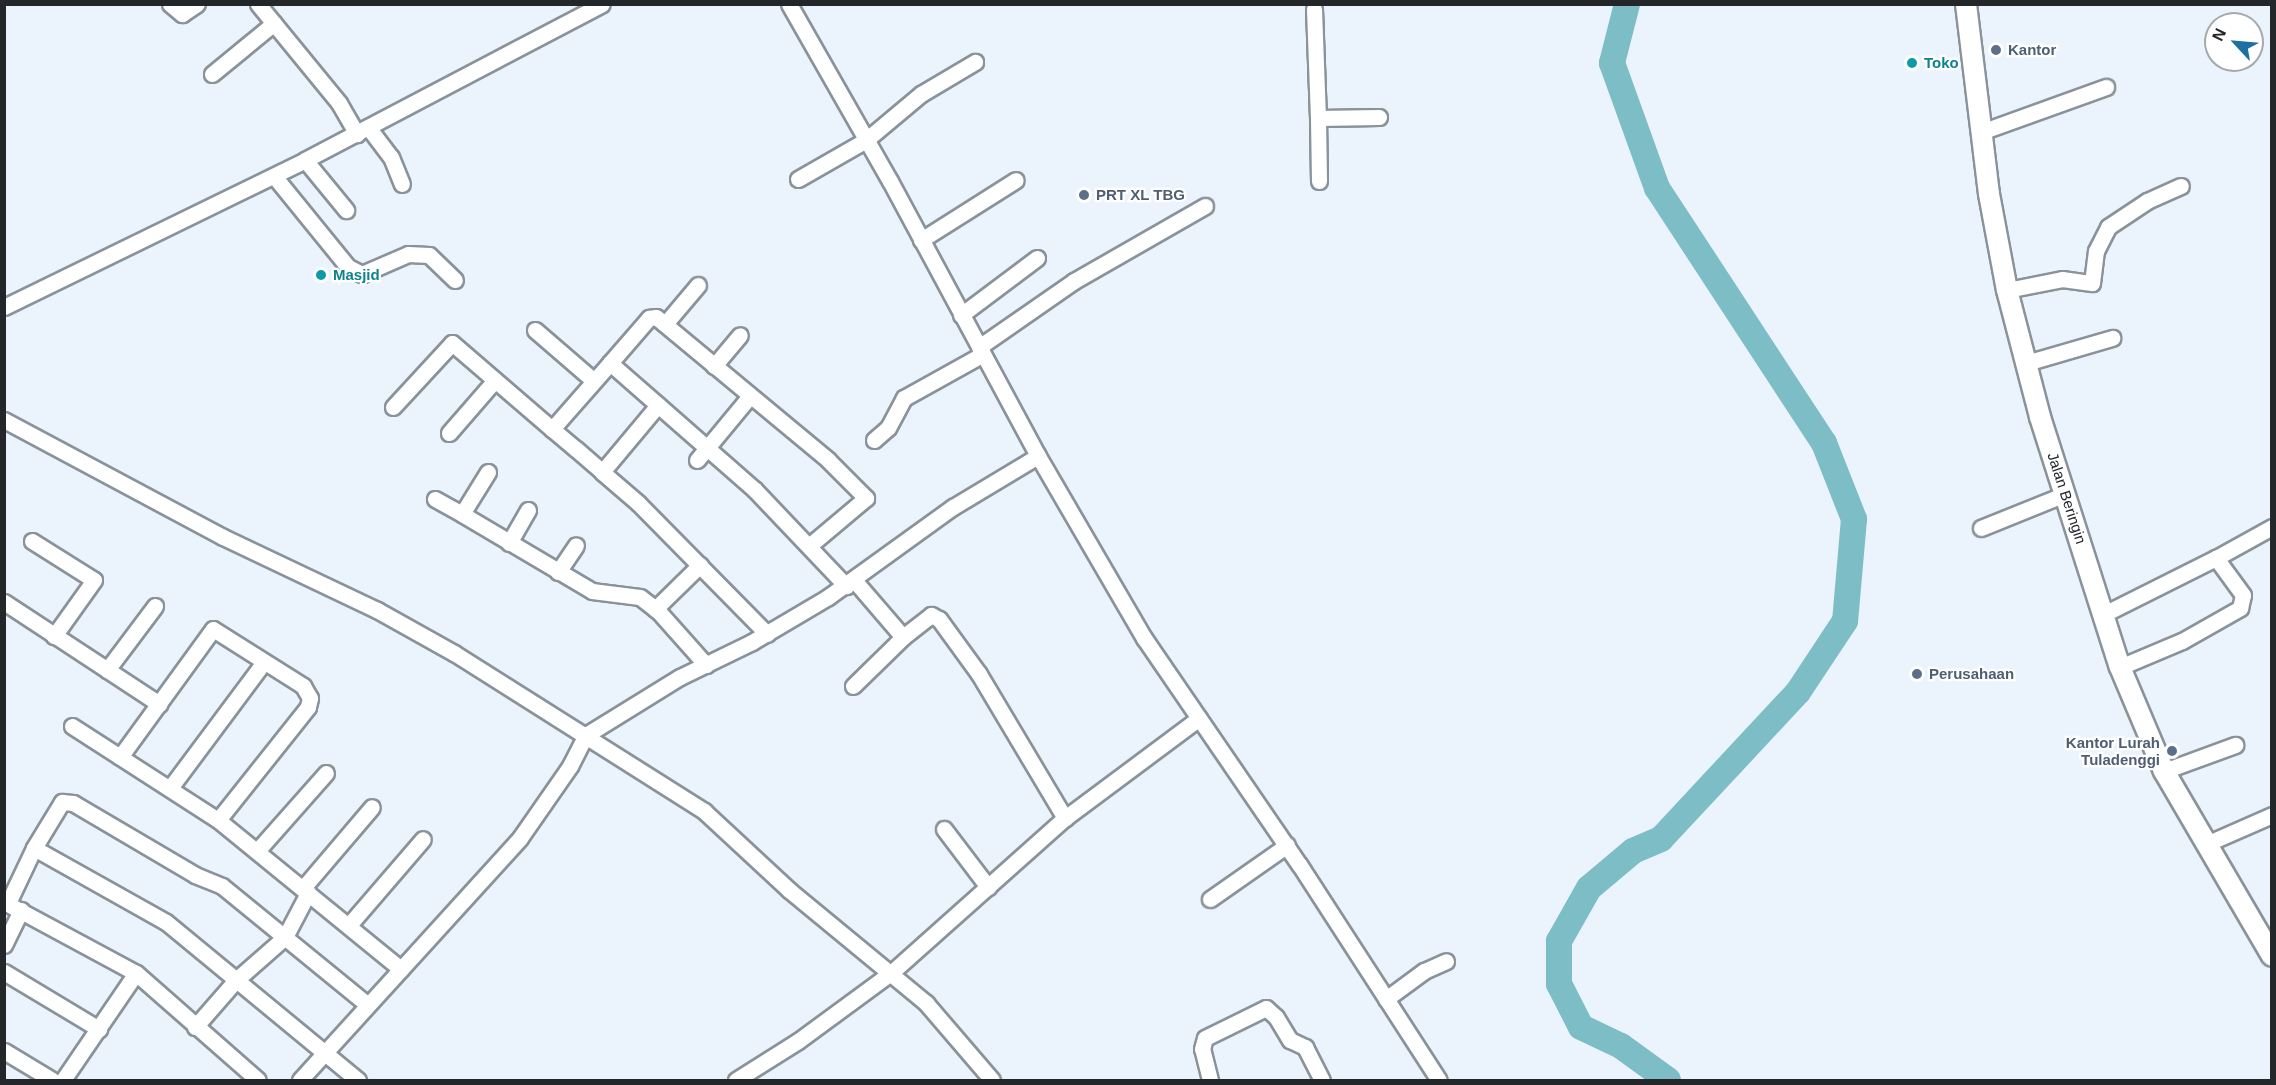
<!DOCTYPE html>
<html>
<head>
<meta charset="utf-8">
<style>
	body { margin:0 }
	#map { position:relative; width:2276px; height:1085px; overflow:hidden; background:#ebf3fc; font-family:Helvetica,sans-serif }
	div>[style] { position:absolute }
	.river>* { height:26px; margin:-13px; padding:0 13px; transform-origin:13px; border-radius:13px; background:#7cbdc6 }
	.roads { filter:drop-shadow(2px 0 #8a929a) drop-shadow(-2px 0 #8a929a) drop-shadow(0 2px #8a929a) drop-shadow(0 -2px #8a929a) }
	.minor>* { height:15px; margin:-7.5px; padding:0 7.5px; transform-origin:7.5px; border-radius:7.5px; background:#fff }
	.tertiary>* { height:20px; margin:-10px; padding:0 10px; transform-origin:10px; border-radius:10px; background:#fff }
	.dots>* { width:16px; height:16px; translate:-50% -50%; box-sizing:border-box; border:3px solid #fff; border-radius:50% }
	span { translate:-50% -50%; white-space:nowrap; text-align:center; line-height:1.15; -webkit-text-stroke:4.5px #fff; paint-order:stroke }
	.service-label { font-size:15px; color:#4e5e75; font-weight:700 }
	.left { translate:0 -50%; text-align:left }
	.right { translate:-100% -50%; text-align:right }
	.culture-label { font-size:15px; color:#0d838f; font-weight:700 }
	.street-label { font-size:15px; color:#24272a }
	.frame { position:absolute; inset:0; border:6px solid #24272a; pointer-events:none }
	.north { position:absolute; left:2204px; top:12px; width:60px; height:60px; box-sizing:border-box; background:#fff; border:2px solid #a7a9aa; border-radius:50%; rotate:296deg; font-size:16px; font-weight:700; line-height:24px; text-align:center; color:#24272a }
	.north::after { content:''; display:block; margin:auto; width:21px; height:27px; background:#1c71a1; clip-path:polygon(50% 0,100% 100%,50% 72%,0 100%) }
</style>
</head>
<body>
<div id="map">
	<div class="river">
		<i style="left:1627px;top:4px;width:61px;rotate:104.3deg"></i>
		<i style="left:1612px;top:63px;width:133px;rotate:70.2deg"></i>
		<i style="left:1657px;top:188px;width:305px;rotate:56.8deg"></i>
		<i style="left:1824px;top:443px;width:82px;rotate:68.5deg"></i>
		<i style="left:1854px;top:519px;width:102px;rotate:95deg"></i>
		<i style="left:1845px;top:621px;width:85px;rotate:123.5deg"></i>
		<i style="left:1798px;top:692px;width:201px;rotate:133deg"></i>
		<i style="left:1661px;top:839px;width:30px;rotate:157deg"></i>
		<i style="left:1633px;top:851px;width:57px;rotate:139.9deg"></i>
		<i style="left:1589px;top:888px;width:61px;rotate:119.5deg"></i>
		<i style="left:1559px;top:941px;width:43px;rotate:90deg"></i>
		<i style="left:1559px;top:984px;width:48px;rotate:62.9deg"></i>
		<i style="left:1581px;top:1027px;width:44px;rotate:25.4deg"></i>
		<i style="left:1621px;top:1046px;width:58px;rotate:35.9deg"></i>
	</div>
	<div class="roads">
		<div class="minor">
			<i style="left:170px;top:4px;width:16px;rotate:40deg"></i>
			<i style="left:182px;top:14px;width:18px;rotate:-34deg"></i>
			<i style="left:258px;top:4px;width:128px;rotate:50.7deg"></i>
			<i style="left:339px;top:103px;width:36px;rotate:60deg"></i>
			<i style="left:789px;top:4px;width:204px;rotate:60.3deg"></i>
			<i style="left:890px;top:181px;width:312px;rotate:61.7deg"></i>
			<i style="left:1038px;top:456px;width:211px;rotate:59.8deg"></i>
			<i style="left:1144px;top:638px;width:274px;rotate:55.6deg"></i>
			<i style="left:1299px;top:864px;width:257px;rotate:57.1deg"></i>
			<i style="left:1314px;top:9px;width:109px;rotate:87.9deg"></i>
			<i style="left:1318px;top:118px;width:61px;rotate:-0.9deg"></i>
			<i style="left:212px;top:74px;width:80px;rotate:-39.4deg"></i>
			<i style="left:1318px;top:118px;width:63px;rotate:89.1deg"></i>
			<i style="left:368px;top:127px;width:38px;rotate:53deg"></i>
			<i style="left:391px;top:157px;width:29px;rotate:68deg"></i>
			<i style="left:1981px;top:132px;width:133px;rotate:-19.8deg"></i>
			<i style="left:305px;top:160px;width:65px;rotate:50.6deg"></i>
			<i style="left:274px;top:176px;width:117px;rotate:50.9deg"></i>
			<i style="left:348px;top:267px;width:16px;rotate:27deg"></i>
			<i style="left:362px;top:274px;width:50px;rotate:-23.5deg"></i>
			<i style="left:408px;top:254px;width:21px;rotate:3deg"></i>
			<i style="left:429px;top:255px;width:36px;rotate:44deg"></i>
			<i style="left:798px;top:179px;width:78px;rotate:-29.8deg"></i>
			<i style="left:866px;top:140px;width:72px;rotate:-39.9deg"></i>
			<i style="left:921px;top:94px;width:63px;rotate:-30.7deg"></i>
			<i style="left:921px;top:240px;width:112px;rotate:-32.3deg"></i>
			<i style="left:2007px;top:290px;width:56px;rotate:-11.3deg"></i>
			<i style="left:2062px;top:279px;width:30px;rotate:8deg"></i>
			<i style="left:2092px;top:283px;width:32px;rotate:-83deg"></i>
			<i style="left:2096px;top:251px;width:27px;rotate:-63deg"></i>
			<i style="left:2108px;top:227px;width:47px;rotate:-33.7deg"></i>
			<i style="left:2147px;top:201px;width:37px;rotate:-24deg"></i>
			<i style="left:4px;top:307px;width:335px;rotate:-26deg"></i>
			<i style="left:305px;top:160px;width:335px;rotate:-27.7deg"></i>
			<i style="left:961px;top:315px;width:95px;rotate:-36.9deg"></i>
			<i style="left:665px;top:324px;width:51px;rotate:-49.8deg"></i>
			<i style="left:535px;top:330px;width:78px;rotate:40.8deg"></i>
			<i style="left:979px;top:347px;width:116px;rotate:-34.8deg"></i>
			<i style="left:1074px;top:281px;width:151px;rotate:-29.8deg"></i>
			<i style="left:610px;top:363px;width:60px;rotate:-49.1deg"></i>
			<i style="left:649px;top:318px;width:7px;rotate:-8deg"></i>
			<i style="left:656px;top:317px;width:224px;rotate:39.7deg"></i>
			<i style="left:828px;top:460px;width:54px;rotate:45deg"></i>
			<i style="left:866px;top:498px;width:73px;rotate:140deg"></i>
			<i style="left:2026px;top:363px;width:90px;rotate:-16.2deg"></i>
			<i style="left:714px;top:366px;width:40px;rotate:-50deg"></i>
			<i style="left:658px;top:405px;width:128px;rotate:41.2deg"></i>
			<i style="left:754px;top:489px;width:134px;rotate:46.5deg"></i>
			<i style="left:393px;top:407px;width:87px;rotate:-47.3deg"></i>
			<i style="left:452px;top:343px;width:132px;rotate:40.7deg"></i>
			<i style="left:4px;top:420px;width:248px;rotate:28.1deg"></i>
			<i style="left:223px;top:537px;width:170px;rotate:25.4deg"></i>
			<i style="left:377px;top:610px;width:88px;rotate:29.2deg"></i>
			<i style="left:454px;top:653px;width:296px;rotate:32.3deg"></i>
			<i style="left:704px;top:811px;width:116px;rotate:42.9deg"></i>
			<i style="left:789px;top:890px;width:178px;rotate:39.5deg"></i>
			<i style="left:926px;top:1003px;width:101px;rotate:49.4deg"></i>
			<i style="left:449px;top:433px;width:70px;rotate:-49deg"></i>
			<i style="left:874px;top:440px;width:18px;rotate:-41deg"></i>
			<i style="left:888px;top:428px;width:34px;rotate:-62deg"></i>
			<i style="left:904px;top:398px;width:90px;rotate:-29.1deg"></i>
			<i style="left:697px;top:460px;width:83px;rotate:-50.4deg"></i>
			<i style="left:488px;top:472px;width:49px;rotate:121.8deg"></i>
			<i style="left:462px;top:514px;width:151px;rotate:30.6deg"></i>
			<i style="left:592px;top:591px;width:48px;rotate:7.1deg"></i>
			<i style="left:640px;top:597px;width:24px;rotate:38deg"></i>
			<i style="left:659px;top:612px;width:71px;rotate:48.4deg"></i>
			<i style="left:602px;top:472px;width:87px;rotate:-50.1deg"></i>
			<i style="left:658px;top:405px;width:64px;rotate:-138.8deg"></i>
			<i style="left:610px;top:363px;width:88px;rotate:131.3deg"></i>
			<i style="left:552px;top:429px;width:31px;rotate:40deg"></i>
			<i style="left:576px;top:449px;width:35px;rotate:41deg"></i>
			<i style="left:602px;top:472px;width:48px;rotate:40.7deg"></i>
			<i style="left:638px;top:503px;width:184px;rotate:45.4deg"></i>
			<i style="left:435px;top:499px;width:31px;rotate:29deg"></i>
			<i style="left:1981px;top:528px;width:91px;rotate:-22deg"></i>
			<i style="left:32px;top:541px;width:73px;rotate:32.2deg"></i>
			<i style="left:94px;top:580px;width:69px;rotate:125.5deg"></i>
			<i style="left:509px;top:543px;width:38px;rotate:-60deg"></i>
			<i style="left:558px;top:572px;width:32px;rotate:-56deg"></i>
			<i style="left:4px;top:602px;width:186px;rotate:33.3deg"></i>
			<i style="left:655px;top:609px;width:63px;rotate:-44.4deg"></i>
			<i style="left:2104px;top:614px;width:125px;rotate:-26.6deg"></i>
			<i style="left:903px;top:637px;width:36px;rotate:-38deg"></i>
			<i style="left:931px;top:615px;width:9px;rotate:27deg"></i>
			<i style="left:939px;top:619px;width:68px;rotate:54deg"></i>
			<i style="left:979px;top:674px;width:168px;rotate:59.2deg"></i>
			<i style="left:2120px;top:667px;width:67px;rotate:-22.8deg"></i>
			<i style="left:2182px;top:641px;width:67px;rotate:-29.6deg"></i>
			<i style="left:2240px;top:608px;width:13px;rotate:-77deg"></i>
			<i style="left:2243px;top:595px;width:46px;rotate:-126.1deg"></i>
			<i style="left:2216px;top:558px;width:64px;rotate:-29deg"></i>
			<i style="left:107px;top:670px;width:80px;rotate:-53.1deg"></i>
			<i style="left:853px;top:686px;width:70px;rotate:-44.4deg"></i>
			<i style="left:903px;top:637px;width:75px;rotate:-130.7deg"></i>
			<i style="left:72px;top:726px;width:174px;rotate:32.8deg"></i>
			<i style="left:218px;top:820px;width:236px;rotate:39.2deg"></i>
			<i style="left:120px;top:757px;width:158px;rotate:-54deg"></i>
			<i style="left:213px;top:629px;width:107px;rotate:32.3deg"></i>
			<i style="left:303px;top:686px;width:14px;rotate:60deg"></i>
			<i style="left:310px;top:698px;width:9px;rotate:103deg"></i>
			<i style="left:308px;top:707px;width:144px;rotate:128.5deg"></i>
			<i style="left:2164px;top:771px;width:76px;rotate:-20.1deg"></i>
			<i style="left:170px;top:788px;width:157px;rotate:-53.3deg"></i>
			<i style="left:944px;top:829px;width:73px;rotate:52.8deg"></i>
			<i style="left:2206px;top:844px;width:72px;rotate:-23.7deg"></i>
			<i style="left:34px;top:848px;width:54px;rotate:-58.7deg"></i>
			<i style="left:62px;top:802px;width:11px;rotate:5deg"></i>
			<i style="left:73px;top:803px;width:142px;rotate:30.5deg"></i>
			<i style="left:195px;top:875px;width:29px;rotate:22deg"></i>
			<i style="left:222px;top:886px;width:188px;rotate:39.2deg"></i>
			<i style="left:257px;top:851px;width:104px;rotate:-48.5deg"></i>
			<i style="left:303px;top:888px;width:106px;rotate:-49.6deg"></i>
			<i style="left:1210px;top:899px;width:94px;rotate:-35deg"></i>
			<i style="left:4px;top:902px;width:150px;rotate:28.3deg"></i>
			<i style="left:136px;top:973px;width:130px;rotate:124.3deg"></i>
			<i style="left:8px;top:903px;width:61px;rotate:-64.7deg"></i>
			<i style="left:34px;top:848px;width:151px;rotate:29.3deg"></i>
			<i style="left:166px;top:922px;width:249px;rotate:39.5deg"></i>
			<i style="left:349px;top:925px;width:113px;rotate:-49.3deg"></i>
			<i style="left:4px;top:945px;width:39px;rotate:-64deg"></i>
			<i style="left:4px;top:972px;width:111px;rotate:31deg"></i>
			<i style="left:136px;top:973px;width:162px;rotate:41.3deg"></i>
			<i style="left:1386px;top:999px;width:47px;rotate:-36.4deg"></i>
			<i style="left:1424px;top:971px;width:24px;rotate:-24deg"></i>
			<i style="left:195px;top:1027px;width:62px;rotate:-48.9deg"></i>
			<i style="left:236px;top:980px;width:65px;rotate:-41.3deg"></i>
			<i style="left:285px;top:937px;width:50px;rotate:-62.4deg"></i>
			<i style="left:4px;top:1051px;width:56px;rotate:31.1deg"></i>
			<i style="left:300px;top:1080px;width:327px;rotate:-47.7deg"></i>
			<i style="left:520px;top:838px;width:88px;rotate:-55.2deg"></i>
			<i style="left:570px;top:766px;width:35px;rotate:-63deg"></i>
			<i style="left:586px;top:735px;width:110px;rotate:-31.7deg"></i>
			<i style="left:680px;top:677px;width:80px;rotate:-25.9deg"></i>
			<i style="left:752px;top:642px;width:88px;rotate:-30.6deg"></i>
			<i style="left:828px;top:597px;width:154px;rotate:-35.8deg"></i>
			<i style="left:953px;top:507px;width:99px;rotate:-31deg"></i>
			<i style="left:736px;top:1080px;width:73px;rotate:-32.2deg"></i>
			<i style="left:798px;top:1041px;width:117px;rotate:-36.3deg"></i>
			<i style="left:892px;top:972px;width:232px;rotate:-41.7deg"></i>
			<i style="left:1065px;top:818px;width:167px;rotate:-36.7deg"></i>
			<i style="left:1210px;top:1080px;width:32px;rotate:-104deg"></i>
			<i style="left:1202px;top:1049px;width:11px;rotate:-75deg"></i>
			<i style="left:1205px;top:1038px;width:68px;rotate:-26.2deg"></i>
			<i style="left:1266px;top:1008px;width:13px;rotate:42deg"></i>
			<i style="left:1276px;top:1017px;width:27px;rotate:59deg"></i>
			<i style="left:1290px;top:1040px;width:17px;rotate:25deg"></i>
			<i style="left:1305px;top:1047px;width:37px;rotate:63deg"></i>
		</div>
		<div class="tertiary">
			<i style="left:1966px;top:4px;width:191px;rotate:83.1deg"></i>
			<i style="left:1989px;top:194px;width:98px;rotate:79.4deg"></i>
			<i style="left:2007px;top:290px;width:131px;rotate:75.4deg"></i>
			<i style="left:2040px;top:417px;width:262px;rotate:72.3deg"></i>
			<i style="left:2120px;top:667px;width:113px;rotate:67.1deg"></i>
			<i style="left:2164px;top:771px;width:214px;rotate:59.7deg"></i>
		</div>
	</div>
	<div class="dots">
		<i style="left:1996px;top:50px;background:#5c6f8a"></i>
		<i style="left:1912px;top:63px;background:#0f9aa8"></i>
		<i style="left:1084px;top:195px;background:#5c6f8a"></i>
		<i style="left:321px;top:275px;background:#0f9aa8"></i>
		<i style="left:1917px;top:674px;background:#5c6f8a"></i>
		<i style="left:2172px;top:751px;background:#5c6f8a"></i>
	</div>
	<div class="service-label">
		<span class="left" style="left:2008px;top:50px">Kantor</span>
		<span class="left" style="left:1096px;top:195px">PRT XL TBG</span>
		<span class="left" style="left:1929px;top:674px">Perusahaan</span>
		<span class="right" style="left:2160px;top:751px">Kantor Lurah<br>Tuladenggi</span>
	</div>
	<div class="culture-label">
		<span class="left" style="left:1924px;top:63px">Toko</span>
		<span class="left" style="left:333px;top:275px">Masjid</span>
	</div>
	<div class="street-label">
		<span style="left:2067px;top:498px;rotate:72deg">Jalan Beringin</span>
	</div>
	<div class="frame"></div>
	<div class="north">N</div>
</div>
</body>
</html>
